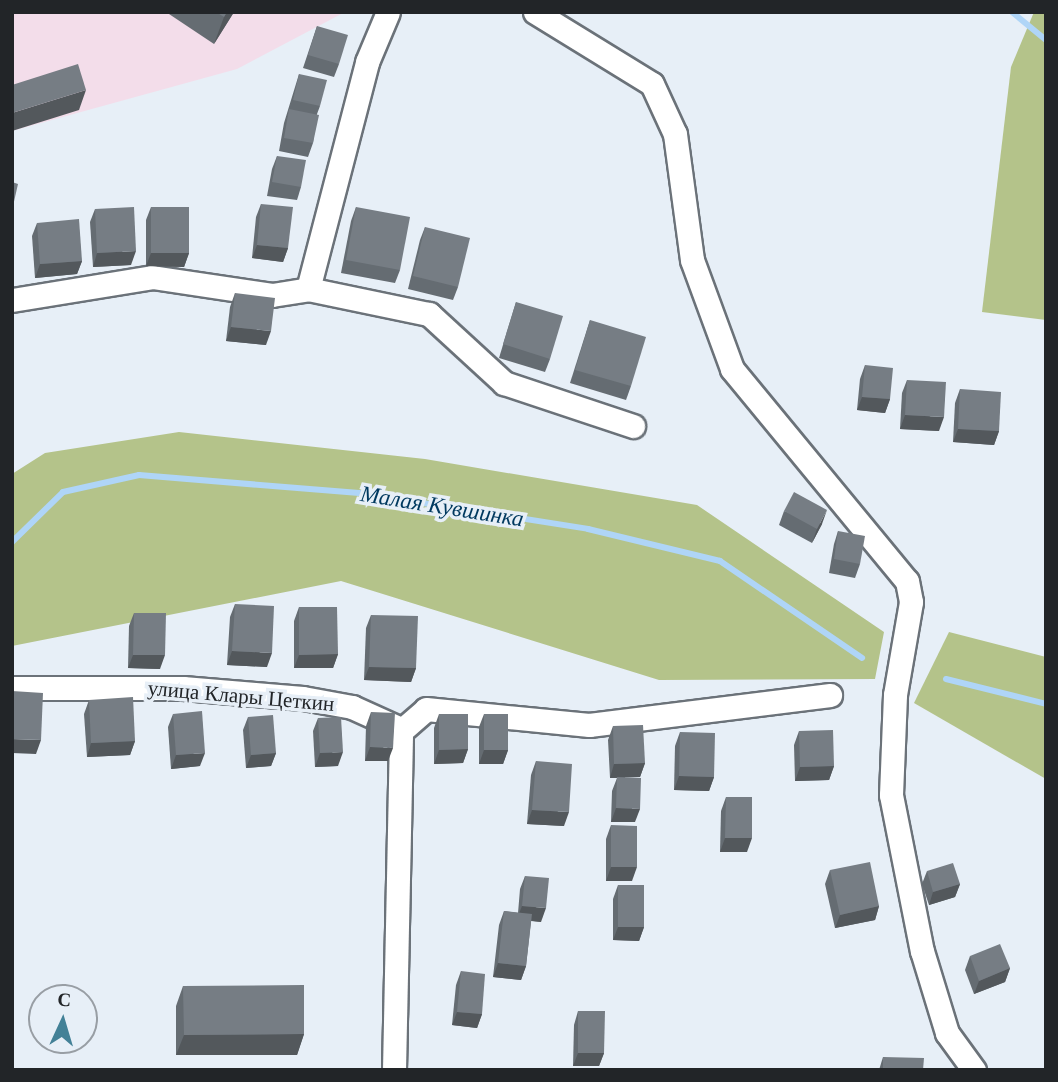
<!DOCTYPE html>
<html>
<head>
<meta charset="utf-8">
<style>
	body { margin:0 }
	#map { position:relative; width:1058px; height:1082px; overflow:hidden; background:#e7eff7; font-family:Georgia,serif }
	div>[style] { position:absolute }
	.industrial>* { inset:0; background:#f3ddea }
	.forest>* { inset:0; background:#b4c38a }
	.stream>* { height:6px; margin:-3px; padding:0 3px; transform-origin:3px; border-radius:3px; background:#afd5f7 }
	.roads { filter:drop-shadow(2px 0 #6b7279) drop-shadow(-2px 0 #6b7279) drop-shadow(0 2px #6b7279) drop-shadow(0 -2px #6b7279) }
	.minor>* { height:23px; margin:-11.5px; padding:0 11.5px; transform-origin:11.5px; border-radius:11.5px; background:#fff }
	.wall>* { inset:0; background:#656c72 }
	.shaded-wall>* { inset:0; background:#53585c }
	.building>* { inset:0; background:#767d84 }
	span { translate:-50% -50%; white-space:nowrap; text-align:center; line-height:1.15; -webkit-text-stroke:7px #e7eff7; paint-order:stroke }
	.street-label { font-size:21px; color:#222528 }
	.water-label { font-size:23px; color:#00395f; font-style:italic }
	.frame { position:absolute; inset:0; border:14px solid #222528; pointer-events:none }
	.north { position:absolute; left:28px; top:984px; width:70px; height:70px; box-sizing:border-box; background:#e7eff7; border:2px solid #989ea4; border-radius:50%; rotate:4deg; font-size:19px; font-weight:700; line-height:28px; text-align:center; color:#222528 }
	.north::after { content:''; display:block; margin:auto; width:24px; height:32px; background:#438197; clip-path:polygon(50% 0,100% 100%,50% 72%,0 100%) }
</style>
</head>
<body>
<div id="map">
	<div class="industrial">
		<i style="clip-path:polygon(12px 12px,345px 12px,237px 69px,12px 131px)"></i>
	</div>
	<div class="forest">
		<i style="clip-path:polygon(1034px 12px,1046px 12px,1046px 320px,982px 312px,1011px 67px)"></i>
		<i style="clip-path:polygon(179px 432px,425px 459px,697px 505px,884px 632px,875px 679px,659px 680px,341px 581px,12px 646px,12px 474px,45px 453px)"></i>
		<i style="clip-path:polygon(949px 632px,1046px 657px,1046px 779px,914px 703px)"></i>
	</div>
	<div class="stream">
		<i style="left:1012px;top:12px;width:44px;rotate:39.5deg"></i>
		<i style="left:12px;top:542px;width:71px;rotate:-44.4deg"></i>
		<i style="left:63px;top:492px;width:78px;rotate:-12.6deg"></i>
		<i style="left:139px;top:475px;width:221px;rotate:4.7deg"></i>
		<i style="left:359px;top:493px;width:232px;rotate:8.9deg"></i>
		<i style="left:588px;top:529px;width:136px;rotate:13.6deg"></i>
		<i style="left:720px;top:561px;width:172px;rotate:34.3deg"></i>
		<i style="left:946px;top:679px;width:103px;rotate:14deg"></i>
	</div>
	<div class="roads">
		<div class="minor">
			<i style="left:535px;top:12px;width:137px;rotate:31.6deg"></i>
			<i style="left:652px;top:84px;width:55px;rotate:65.3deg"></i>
			<i style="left:675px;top:134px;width:127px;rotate:82.3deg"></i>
			<i style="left:692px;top:260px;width:116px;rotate:69.8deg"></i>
			<i style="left:732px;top:369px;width:275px;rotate:50.5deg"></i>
			<i style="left:907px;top:581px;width:21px;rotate:79deg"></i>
			<i style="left:911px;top:602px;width:94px;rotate:99.8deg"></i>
			<i style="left:895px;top:695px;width:100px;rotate:92.3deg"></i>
			<i style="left:891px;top:795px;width:159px;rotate:78.8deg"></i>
			<i style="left:922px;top:951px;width:86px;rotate:73deg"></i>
			<i style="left:947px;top:1033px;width:46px;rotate:53.9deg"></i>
			<i style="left:308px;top:289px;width:235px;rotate:-75.4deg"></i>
			<i style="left:367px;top:62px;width:54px;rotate:-67.2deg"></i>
			<i style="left:12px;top:300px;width:142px;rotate:-9.3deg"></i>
			<i style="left:152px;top:277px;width:121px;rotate:8.5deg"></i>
			<i style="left:272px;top:295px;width:36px;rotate:-9deg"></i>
			<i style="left:308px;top:289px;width:124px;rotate:11.7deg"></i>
			<i style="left:429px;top:314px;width:102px;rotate:42.6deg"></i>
			<i style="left:504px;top:383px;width:136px;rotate:18.4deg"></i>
			<i style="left:12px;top:688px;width:171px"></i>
			<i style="left:183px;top:688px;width:120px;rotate:4.8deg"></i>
			<i style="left:303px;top:698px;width:50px;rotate:10.4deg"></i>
			<i style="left:352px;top:707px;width:48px;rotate:24.4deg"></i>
			<i style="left:401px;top:731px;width:33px;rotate:-41deg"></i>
			<i style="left:426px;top:709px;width:164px;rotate:5.6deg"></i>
			<i style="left:589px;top:725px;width:243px;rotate:-7.1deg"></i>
			<i style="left:394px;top:1070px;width:339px;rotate:-88.8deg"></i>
		</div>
	</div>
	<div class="wall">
		<i style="clip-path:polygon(166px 12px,234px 12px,214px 44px)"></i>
		<i style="clip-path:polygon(317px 26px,339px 64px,334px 77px,303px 68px)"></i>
		<i style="clip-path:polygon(299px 74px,320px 106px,317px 114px,313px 143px,308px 157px,279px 151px,284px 123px)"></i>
		<i style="clip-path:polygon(277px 156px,301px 187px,297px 200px,267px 196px,272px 169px)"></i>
		<i style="clip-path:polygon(261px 204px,288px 248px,283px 262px,252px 258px,256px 217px)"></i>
		<i style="clip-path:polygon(151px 207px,189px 253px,184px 267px,146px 266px,146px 220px)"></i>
		<i style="clip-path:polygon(356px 207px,400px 270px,395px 283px,341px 273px,351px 221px)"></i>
		<i style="clip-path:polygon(95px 209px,131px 265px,93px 267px,90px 222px)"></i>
		<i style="clip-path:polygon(37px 223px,82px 261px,77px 274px,35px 278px,32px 236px)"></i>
		<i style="clip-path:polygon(425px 227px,458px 287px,453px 300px,408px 289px,420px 240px)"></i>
		<i style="clip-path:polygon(235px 293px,266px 345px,226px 341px,230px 307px)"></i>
		<i style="clip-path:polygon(516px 302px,550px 359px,545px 372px,499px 358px)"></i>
		<i style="clip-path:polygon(590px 320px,631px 386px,626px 400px,570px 383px)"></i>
		<i style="clip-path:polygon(865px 365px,890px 399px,885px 413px,857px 410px,860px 379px)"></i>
		<i style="clip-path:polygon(907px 380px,939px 431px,900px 429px,902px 393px)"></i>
		<i style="clip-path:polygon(960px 389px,999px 431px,994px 445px,953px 442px,955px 403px)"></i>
		<i style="clip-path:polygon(784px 511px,822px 524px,812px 543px,779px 525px)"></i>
		<i style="clip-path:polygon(838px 531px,860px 564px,855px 578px,829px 573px,834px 544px)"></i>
		<i style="clip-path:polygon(235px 604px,267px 667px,227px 665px,230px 617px)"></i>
		<i style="clip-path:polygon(299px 607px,338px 654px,333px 668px,294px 668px,294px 621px)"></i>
		<i style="clip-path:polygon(134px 613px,160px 669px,128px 668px,129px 626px)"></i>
		<i style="clip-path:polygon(371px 615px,416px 668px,411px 682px,364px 680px,366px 628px)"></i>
		<i style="clip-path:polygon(89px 700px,135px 741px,130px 755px,87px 757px,84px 714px)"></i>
		<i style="clip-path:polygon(371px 712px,388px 761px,365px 761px,366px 726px)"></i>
		<i style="clip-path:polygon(173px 714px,200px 766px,171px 769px,168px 727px)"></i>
		<i style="clip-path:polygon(439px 714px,468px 749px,463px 763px,434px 764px,434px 728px)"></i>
		<i style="clip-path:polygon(484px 714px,508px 750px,503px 764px,479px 764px,479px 727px)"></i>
		<i style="clip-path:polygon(248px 717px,276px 753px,271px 766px,246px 768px,243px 730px)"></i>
		<i style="clip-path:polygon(318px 718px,338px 766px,315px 767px,313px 731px)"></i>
		<i style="clip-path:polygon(613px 726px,645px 763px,640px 777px,625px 777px,635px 822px,611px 822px,612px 791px,617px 778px,610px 778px,608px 740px)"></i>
		<i style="clip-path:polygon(799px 731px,834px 766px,829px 780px,795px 781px,794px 745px)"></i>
		<i style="clip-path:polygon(680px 732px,714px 777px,709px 791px,674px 790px,675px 746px)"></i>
		<i style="clip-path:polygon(536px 761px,564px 826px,527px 824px,531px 775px)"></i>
		<i style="clip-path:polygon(726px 797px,747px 852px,720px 852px,721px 811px)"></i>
		<i style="clip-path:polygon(611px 825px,632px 881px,606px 881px,606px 839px)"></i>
		<i style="clip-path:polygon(830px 870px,879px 906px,875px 920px,835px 928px,825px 884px)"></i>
		<i style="clip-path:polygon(927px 871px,960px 884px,955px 897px,929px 905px,922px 884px)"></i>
		<i style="clip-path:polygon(525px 876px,541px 922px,531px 921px,526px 966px,521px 980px,493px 977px,499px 925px,504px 911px,518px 913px,520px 889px)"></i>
		<i style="clip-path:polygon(618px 885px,644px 927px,639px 941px,613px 940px,613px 899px)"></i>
		<i style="clip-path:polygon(970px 956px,1010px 968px,1005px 982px,974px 994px,965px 970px)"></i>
		<i style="clip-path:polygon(461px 971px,482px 1014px,477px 1028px,452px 1025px,456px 985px)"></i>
		<i style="clip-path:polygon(183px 986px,304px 1034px,297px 1055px,176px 1055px,176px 1006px)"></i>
		<i style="clip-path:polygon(578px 1011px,604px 1053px,599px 1066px,573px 1066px,574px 1025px)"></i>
		<i style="clip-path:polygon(883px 1057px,923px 1070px,879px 1070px)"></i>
	</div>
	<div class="shaded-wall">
		<i style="clip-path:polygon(227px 12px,234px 12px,214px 44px,224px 17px)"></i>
		<i style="clip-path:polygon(86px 90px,79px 110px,12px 131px,12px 113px)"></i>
		<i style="clip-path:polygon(257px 245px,288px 248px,283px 262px,252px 258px)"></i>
		<i style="clip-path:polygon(136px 251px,131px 265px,93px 267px,97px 253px)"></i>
		<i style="clip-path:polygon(151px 253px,189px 253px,184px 267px,146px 266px)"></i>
		<i style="clip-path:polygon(82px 261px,77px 274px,35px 278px,40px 264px)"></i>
		<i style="clip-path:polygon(231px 327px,271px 331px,266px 345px,226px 341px)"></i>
		<i style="clip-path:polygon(862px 397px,890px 399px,885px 413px,857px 410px)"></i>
		<i style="clip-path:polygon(905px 415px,944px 417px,939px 431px,900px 429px)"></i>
		<i style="clip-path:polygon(958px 429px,999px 431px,994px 445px,953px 442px)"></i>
		<i style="clip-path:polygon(827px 510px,822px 524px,812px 543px,817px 529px)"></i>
		<i style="clip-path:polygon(232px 651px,272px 653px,267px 667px,227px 665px)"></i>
		<i style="clip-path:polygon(338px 654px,333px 668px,294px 668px,299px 655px)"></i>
		<i style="clip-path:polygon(133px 655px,165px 655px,160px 669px,128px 668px)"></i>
		<i style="clip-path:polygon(369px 667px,416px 668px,411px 682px,364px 680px)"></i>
		<i style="clip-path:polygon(12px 739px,41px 740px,36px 754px,12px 753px)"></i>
		<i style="clip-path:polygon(135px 741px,130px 755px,87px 757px,91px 743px)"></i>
		<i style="clip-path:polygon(370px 747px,393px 748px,388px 761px,365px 761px)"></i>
		<i style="clip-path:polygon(468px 749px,463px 763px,434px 764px,439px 750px)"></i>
		<i style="clip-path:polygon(484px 750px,508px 750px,503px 764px,479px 764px)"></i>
		<i style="clip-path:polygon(343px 752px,338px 766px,315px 767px,320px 753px)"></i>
		<i style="clip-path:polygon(205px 753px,200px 766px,171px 769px,176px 755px)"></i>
		<i style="clip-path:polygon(276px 753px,271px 766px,246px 768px,251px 755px)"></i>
		<i style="clip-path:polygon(645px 763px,640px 777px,610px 778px,614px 764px)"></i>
		<i style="clip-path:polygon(834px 766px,829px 780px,795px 781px,800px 767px)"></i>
		<i style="clip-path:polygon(679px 776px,714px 777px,709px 791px,674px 790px)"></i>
		<i style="clip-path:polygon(616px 808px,640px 809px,635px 822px,611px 822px)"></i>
		<i style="clip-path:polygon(532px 810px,569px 812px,564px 826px,527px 824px)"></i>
		<i style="clip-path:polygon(725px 838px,752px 838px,747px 852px,720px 852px)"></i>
		<i style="clip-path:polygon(611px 867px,637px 867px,632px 881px,606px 881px)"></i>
		<i style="clip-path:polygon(960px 884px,955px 897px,929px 905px,933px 892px)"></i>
		<i style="clip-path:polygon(522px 906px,546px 908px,541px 922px,517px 919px)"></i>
		<i style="clip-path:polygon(879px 906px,875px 920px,835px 928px,840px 915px)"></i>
		<i style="clip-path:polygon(618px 927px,644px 927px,639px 941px,613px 940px)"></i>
		<i style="clip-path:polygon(498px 963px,526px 966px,521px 980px,493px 977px)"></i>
		<i style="clip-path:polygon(1010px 968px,1005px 982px,974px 994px,979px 981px)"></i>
		<i style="clip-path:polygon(457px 1012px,482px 1014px,477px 1028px,452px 1025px)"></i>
		<i style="clip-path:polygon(304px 1034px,297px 1055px,176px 1055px,184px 1035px)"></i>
		<i style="clip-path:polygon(578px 1053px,604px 1053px,599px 1066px,573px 1066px)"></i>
	</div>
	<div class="building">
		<i style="clip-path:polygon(216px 12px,227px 12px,224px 17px)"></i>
		<i style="clip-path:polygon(317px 26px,348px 35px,339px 64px,308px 55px)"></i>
		<i style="clip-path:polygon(78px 64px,86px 90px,12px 113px,12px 85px)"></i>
		<i style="clip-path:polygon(299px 74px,327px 80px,320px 106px,293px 100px)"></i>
		<i style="clip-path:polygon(289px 109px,319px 115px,313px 143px,284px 138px)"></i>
		<i style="clip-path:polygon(277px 156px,306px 160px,301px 187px,272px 182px)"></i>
		<i style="clip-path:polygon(12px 182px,18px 184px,13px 206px,12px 206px)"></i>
		<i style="clip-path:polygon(261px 204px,293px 207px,288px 248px,257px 245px)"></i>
		<i style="clip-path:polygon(134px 207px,136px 251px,97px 253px,95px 209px)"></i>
		<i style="clip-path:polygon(151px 207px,189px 207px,189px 253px,151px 253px)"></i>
		<i style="clip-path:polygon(356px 207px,410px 217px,400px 270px,346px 260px)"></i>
		<i style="clip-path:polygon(79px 219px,82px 261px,40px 264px,37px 223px)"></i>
		<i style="clip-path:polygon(425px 227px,470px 238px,458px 287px,413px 276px)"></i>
		<i style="clip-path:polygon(235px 293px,275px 298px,271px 331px,231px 327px)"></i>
		<i style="clip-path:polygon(516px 302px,563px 316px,550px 359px,503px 344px)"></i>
		<i style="clip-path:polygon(590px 320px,646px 337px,631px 386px,575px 370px)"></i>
		<i style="clip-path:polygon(865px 365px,893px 368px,890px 399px,862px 397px)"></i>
		<i style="clip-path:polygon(907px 380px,946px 382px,944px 417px,905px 415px)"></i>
		<i style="clip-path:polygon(960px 389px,1001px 392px,999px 431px,958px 429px)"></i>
		<i style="clip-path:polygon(794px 492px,827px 510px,817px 529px,784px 511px)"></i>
		<i style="clip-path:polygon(838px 531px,865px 536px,860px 564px,834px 559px)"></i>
		<i style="clip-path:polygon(235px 604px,274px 606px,272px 653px,232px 651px)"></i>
		<i style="clip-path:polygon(299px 607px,337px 607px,338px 654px,299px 655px)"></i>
		<i style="clip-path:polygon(134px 613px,166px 613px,165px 655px,133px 655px)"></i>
		<i style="clip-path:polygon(371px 615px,418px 616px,416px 668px,369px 667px)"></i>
		<i style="clip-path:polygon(12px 691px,43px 693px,41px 740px,12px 739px)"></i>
		<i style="clip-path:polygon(133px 697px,135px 741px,91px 743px,89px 700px)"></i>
		<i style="clip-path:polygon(202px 711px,205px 753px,176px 755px,173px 714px)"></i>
		<i style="clip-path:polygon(371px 712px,395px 713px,393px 748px,370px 747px)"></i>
		<i style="clip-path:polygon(439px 714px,468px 714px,468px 749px,439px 750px)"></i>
		<i style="clip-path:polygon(484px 714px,508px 714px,508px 750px,484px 750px)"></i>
		<i style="clip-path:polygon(273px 715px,276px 753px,251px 755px,248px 717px)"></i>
		<i style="clip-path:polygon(341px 717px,343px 752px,320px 753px,318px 718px)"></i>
		<i style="clip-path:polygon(643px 725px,645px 763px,614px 764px,613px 726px)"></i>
		<i style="clip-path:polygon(833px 730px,834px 766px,800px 767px,799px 731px)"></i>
		<i style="clip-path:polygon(680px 732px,715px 733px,714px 777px,679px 776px)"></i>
		<i style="clip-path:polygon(536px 761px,572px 764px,569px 812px,532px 810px)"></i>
		<i style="clip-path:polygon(617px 777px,641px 778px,640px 809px,616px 808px)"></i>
		<i style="clip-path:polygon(726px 797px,752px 797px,752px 838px,725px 838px)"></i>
		<i style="clip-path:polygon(611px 825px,637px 826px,637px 867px,611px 867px)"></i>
		<i style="clip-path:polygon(870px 862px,879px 906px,840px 915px,830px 870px)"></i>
		<i style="clip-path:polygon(953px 863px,960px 884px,933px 892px,927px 871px)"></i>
		<i style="clip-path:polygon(525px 876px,549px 878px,546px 908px,522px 906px)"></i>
		<i style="clip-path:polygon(618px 885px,644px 885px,644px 927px,618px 927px)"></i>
		<i style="clip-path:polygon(504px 911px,532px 914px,526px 966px,498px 963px)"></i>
		<i style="clip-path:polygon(1000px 944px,1010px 968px,979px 981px,970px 956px)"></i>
		<i style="clip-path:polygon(461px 971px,485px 974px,482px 1014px,457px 1012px)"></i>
		<i style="clip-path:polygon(304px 985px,304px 1034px,184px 1035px,183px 986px)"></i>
		<i style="clip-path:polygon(578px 1011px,605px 1011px,604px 1053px,578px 1053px)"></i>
		<i style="clip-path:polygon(883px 1057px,924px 1058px,923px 1070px,883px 1070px)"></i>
	</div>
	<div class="street-label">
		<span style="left:241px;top:696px;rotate:5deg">улица Клары Цеткин</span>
	</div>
	<div class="water-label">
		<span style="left:442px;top:507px;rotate:9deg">Малая Кувшинка</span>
	</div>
	<div class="frame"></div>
	<div class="north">С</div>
</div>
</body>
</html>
